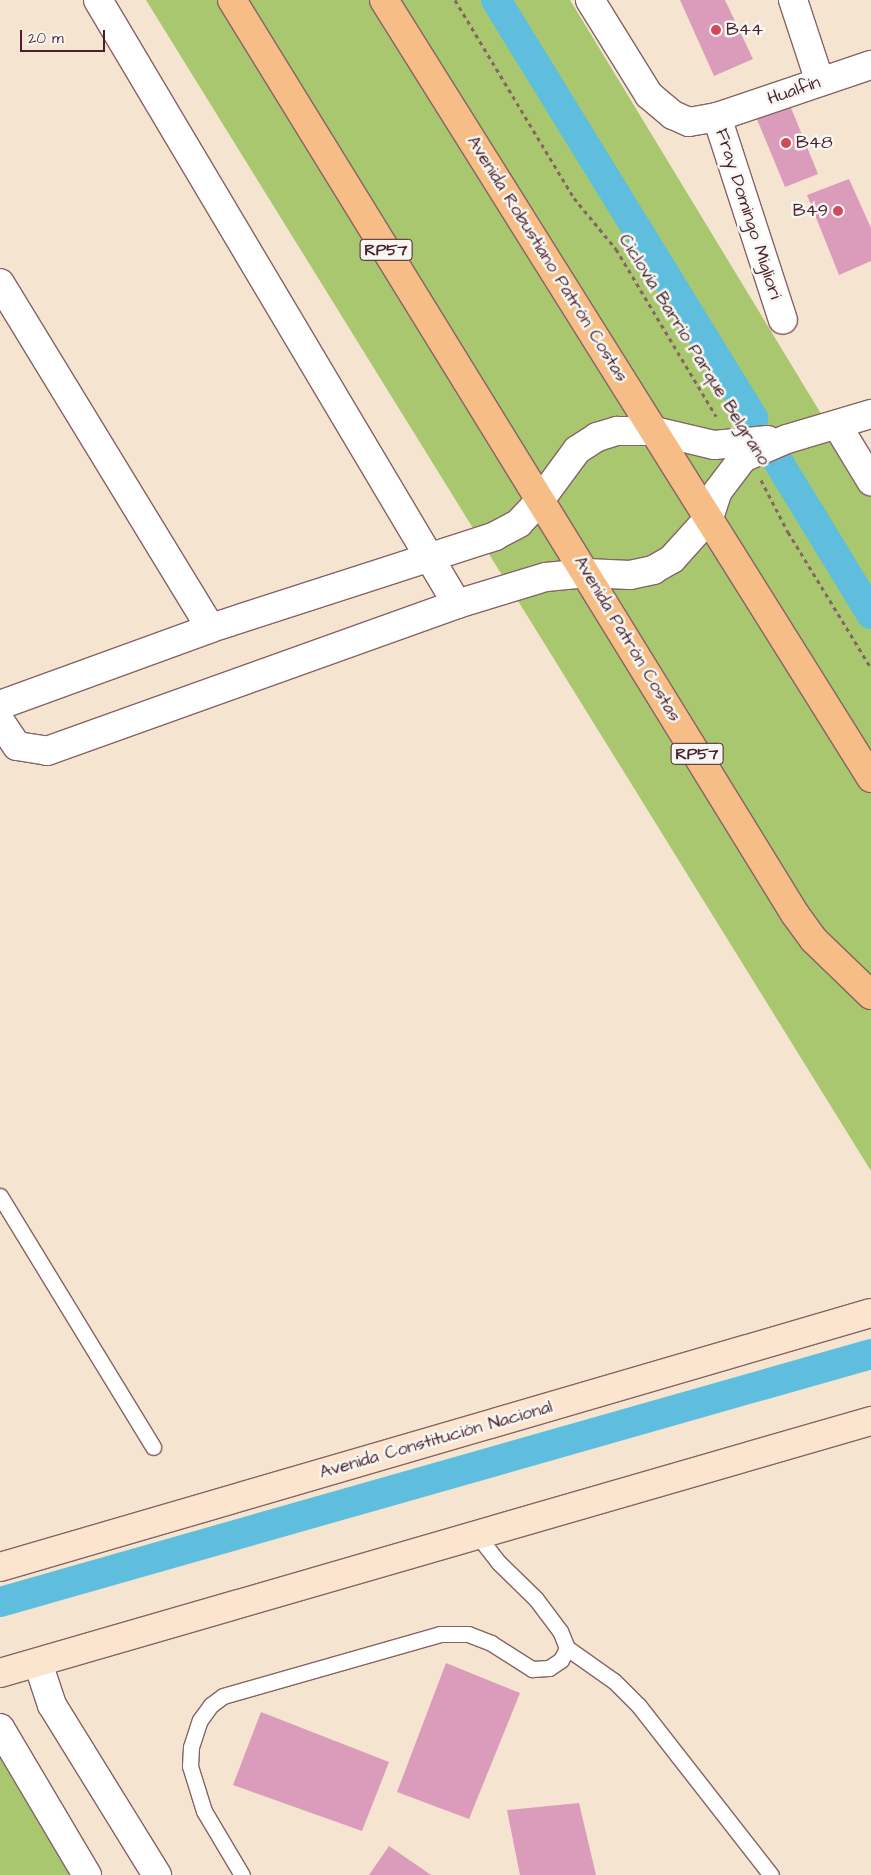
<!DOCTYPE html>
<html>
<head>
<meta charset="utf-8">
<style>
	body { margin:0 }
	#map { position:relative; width:871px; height:1875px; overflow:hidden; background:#f5e4d0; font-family:"Architects Daughter",sans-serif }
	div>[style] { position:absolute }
	.green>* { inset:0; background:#a9c76f }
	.canal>* { height:30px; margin:-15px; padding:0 15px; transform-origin:15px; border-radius:15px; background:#5fbedd }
	.building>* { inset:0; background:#db9cbc }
	.path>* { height:3px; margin-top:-1.5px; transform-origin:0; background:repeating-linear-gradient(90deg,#866465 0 4px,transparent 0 8px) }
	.roads { filter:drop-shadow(1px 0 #866465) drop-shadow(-1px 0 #866465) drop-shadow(0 1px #866465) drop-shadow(0 -1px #866465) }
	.service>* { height:15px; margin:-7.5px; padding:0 7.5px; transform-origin:7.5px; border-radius:7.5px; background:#fff }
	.minor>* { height:28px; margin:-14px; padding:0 14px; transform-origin:14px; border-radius:14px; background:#fff }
	.tertiary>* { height:28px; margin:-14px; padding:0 14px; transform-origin:14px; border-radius:14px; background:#fff }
	.secondary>* { height:28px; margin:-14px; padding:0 14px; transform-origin:14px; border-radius:14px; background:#fbe5cf }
	.trunk>* { height:28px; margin:-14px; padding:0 14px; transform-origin:14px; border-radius:14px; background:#f6be86 }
	.dots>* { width:14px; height:14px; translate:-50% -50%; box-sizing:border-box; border:2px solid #f6f6f2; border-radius:50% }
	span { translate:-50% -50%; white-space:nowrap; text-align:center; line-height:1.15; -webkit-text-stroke:5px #f6f6f2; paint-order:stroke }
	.shield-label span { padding:1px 4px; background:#f6f6f2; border:1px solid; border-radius:4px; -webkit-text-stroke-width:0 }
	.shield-label { font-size:16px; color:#4a1f2b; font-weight:700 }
	.poi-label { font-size:18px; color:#4a1f2b }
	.left { translate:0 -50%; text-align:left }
	.right { translate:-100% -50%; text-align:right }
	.street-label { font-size:18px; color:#4a1f2b }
	.scale { position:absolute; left:20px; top:30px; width:85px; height:22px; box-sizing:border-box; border:2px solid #4a1f2b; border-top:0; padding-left:6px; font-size:15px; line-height:18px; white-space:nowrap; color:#4a1f2b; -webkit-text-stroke:4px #f6f6f2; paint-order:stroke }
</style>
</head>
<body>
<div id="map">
	<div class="green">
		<i style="clip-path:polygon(146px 0,570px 0,871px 496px,871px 1171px)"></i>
		<i style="clip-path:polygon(0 1742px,82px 1875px,0 1875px)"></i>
	</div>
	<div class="canal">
		<i style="left:496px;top:0;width:491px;rotate:58.4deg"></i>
		<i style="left:779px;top:463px;width:177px;rotate:58.6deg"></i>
		<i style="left:0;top:1602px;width:906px;rotate:-15.89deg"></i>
	</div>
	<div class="building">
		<i style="clip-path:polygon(680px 0,725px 0,753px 59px,714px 76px)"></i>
		<i style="clip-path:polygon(787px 98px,818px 174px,785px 187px,754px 112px)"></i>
		<i style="clip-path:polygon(849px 179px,871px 228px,871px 261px,839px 275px,807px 195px)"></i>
		<i style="clip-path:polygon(446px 1663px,520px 1693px,469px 1819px,397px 1792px)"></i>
		<i style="clip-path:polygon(261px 1712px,389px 1762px,362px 1831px,233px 1785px)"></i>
		<i style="clip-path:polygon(579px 1803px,596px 1875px,520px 1875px,507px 1810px)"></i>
		<i style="clip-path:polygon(389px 1846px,431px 1875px,369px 1875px)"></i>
	</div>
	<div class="path">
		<i style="left:455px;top:0;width:231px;rotate:59deg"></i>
		<i style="left:574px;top:198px;width:66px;rotate:50.5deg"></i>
		<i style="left:616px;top:249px;width:195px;rotate:59.1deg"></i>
		<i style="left:761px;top:480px;width:59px;rotate:62.6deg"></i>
		<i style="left:788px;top:532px;width:159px;rotate:58.6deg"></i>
	</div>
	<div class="roads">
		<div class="service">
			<i style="left:0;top:1196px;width:294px;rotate:58.6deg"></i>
			<i style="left:567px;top:1648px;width:57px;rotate:35.1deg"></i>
			<i style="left:614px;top:1681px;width:35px;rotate:45deg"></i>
			<i style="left:639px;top:1706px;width:214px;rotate:52deg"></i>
			<i style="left:242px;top:1875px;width:74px;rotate:-120.7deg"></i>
			<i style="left:204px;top:1811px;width:47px;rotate:-107.3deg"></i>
			<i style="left:190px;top:1766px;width:19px;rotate:-87deg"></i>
			<i style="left:191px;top:1747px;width:28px;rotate:-72deg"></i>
			<i style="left:200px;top:1720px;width:19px;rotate:-54deg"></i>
			<i style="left:211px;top:1705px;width:15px;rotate:-37deg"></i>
			<i style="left:223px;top:1696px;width:226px;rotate:-15.9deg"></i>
			<i style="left:440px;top:1634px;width:28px"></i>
			<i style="left:468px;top:1634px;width:25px;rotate:21deg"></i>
			<i style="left:491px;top:1643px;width:49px;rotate:32.4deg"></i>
			<i style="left:532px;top:1669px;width:17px;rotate:-3deg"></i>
			<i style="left:549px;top:1668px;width:14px;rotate:-34deg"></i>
			<i style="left:561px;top:1660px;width:13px;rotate:-63deg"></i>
			<i style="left:567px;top:1648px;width:18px;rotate:-112deg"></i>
			<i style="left:560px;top:1631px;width:40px;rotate:-127deg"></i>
			<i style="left:536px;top:1599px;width:52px;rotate:-135.8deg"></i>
			<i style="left:499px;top:1563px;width:36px;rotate:-128deg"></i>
		</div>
		<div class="minor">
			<i style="left:98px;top:0;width:703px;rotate:59.27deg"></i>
			<i style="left:590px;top:0;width:112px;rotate:58.2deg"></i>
			<i style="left:649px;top:95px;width:31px;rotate:40deg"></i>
			<i style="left:673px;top:115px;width:17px;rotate:24deg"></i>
			<i style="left:689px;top:122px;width:28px;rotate:-10deg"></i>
			<i style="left:717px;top:117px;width:163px;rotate:-18.7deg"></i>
			<i style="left:793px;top:0;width:86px;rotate:71.8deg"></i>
			<i style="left:717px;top:117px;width:213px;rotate:72deg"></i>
			<i style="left:0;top:283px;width:404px;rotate:58.6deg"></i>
			<i style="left:837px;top:425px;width:66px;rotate:58.7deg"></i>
			<i style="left:0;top:705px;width:225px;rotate:-20deg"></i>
			<i style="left:211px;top:628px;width:299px;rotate:-17.9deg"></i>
			<i style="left:495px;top:536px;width:27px;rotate:-28deg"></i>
			<i style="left:519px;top:523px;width:33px;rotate:-47deg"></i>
			<i style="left:0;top:721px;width:30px;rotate:56deg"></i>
			<i style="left:17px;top:746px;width:30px;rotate:9deg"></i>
			<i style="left:47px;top:751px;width:436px;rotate:-19.7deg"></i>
			<i style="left:457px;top:604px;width:93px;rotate:-16.9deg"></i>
			<i style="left:546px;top:577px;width:41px;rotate:-5.6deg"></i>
			<i style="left:38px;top:1663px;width:44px;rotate:71.6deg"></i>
			<i style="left:52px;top:1705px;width:200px;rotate:58.3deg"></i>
			<i style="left:0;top:1728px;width:171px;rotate:59.4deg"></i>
		</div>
		<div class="tertiary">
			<i style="left:541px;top:499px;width:61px;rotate:-53.7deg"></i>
			<i style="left:577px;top:450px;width:24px;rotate:-33deg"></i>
			<i style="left:597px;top:437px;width:21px;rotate:-17deg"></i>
			<i style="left:617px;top:431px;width:38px"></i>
			<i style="left:655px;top:431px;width:61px;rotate:13.3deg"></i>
			<i style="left:714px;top:445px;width:54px;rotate:-5.3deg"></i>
			<i style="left:587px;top:573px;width:43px;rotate:2.7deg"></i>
			<i style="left:630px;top:575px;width:24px;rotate:-12deg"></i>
			<i style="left:653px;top:570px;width:22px;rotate:-30deg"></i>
			<i style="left:672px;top:559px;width:55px;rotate:-47.9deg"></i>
			<i style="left:709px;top:518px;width:28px;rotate:-72deg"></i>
			<i style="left:718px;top:491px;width:41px;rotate:-52.9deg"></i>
			<i style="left:743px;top:458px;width:48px;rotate:-23.4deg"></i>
			<i style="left:787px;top:439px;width:88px;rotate:-16.6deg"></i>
		</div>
		<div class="secondary">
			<i style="left:0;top:1567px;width:907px;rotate:-16.26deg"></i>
			<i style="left:0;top:1673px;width:907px;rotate:-16.14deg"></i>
		</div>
		<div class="trunk">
			<i style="left:232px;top:0;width:1073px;rotate:58.37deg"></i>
			<i style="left:795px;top:914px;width:32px;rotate:54deg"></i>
			<i style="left:814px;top:940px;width:79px;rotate:44deg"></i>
			<i style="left:384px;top:0;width:918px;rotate:57.95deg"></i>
		</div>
	</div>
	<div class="dots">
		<i style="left:716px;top:30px;background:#d1495b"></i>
		<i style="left:786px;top:143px;background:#d1495b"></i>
		<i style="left:838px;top:211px;background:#d1495b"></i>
	</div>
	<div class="shield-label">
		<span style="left:386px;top:250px">RP57</span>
		<span style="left:697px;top:754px">RP57</span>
	</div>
	<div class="poi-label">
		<span class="left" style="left:726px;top:30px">B44</span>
		<span class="left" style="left:796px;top:143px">B48</span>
		<span class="right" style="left:828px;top:211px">B49</span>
	</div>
	<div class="street-label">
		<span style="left:794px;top:91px;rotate:-19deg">Hualfín</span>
		<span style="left:748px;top:214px;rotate:72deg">Fray Domingo Migliori</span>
		<span style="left:547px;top:259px;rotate:58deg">Avenida Robustiano Patrón Costas</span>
		<span style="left:694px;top:350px;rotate:58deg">Ciclovía Barrio Parque Belgrano</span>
		<span style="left:627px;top:639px;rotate:59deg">Avenida Patrón Costas</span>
		<span style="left:436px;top:1440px;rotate:-16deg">Avenida Constitución Nacional</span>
	</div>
	<div class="scale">20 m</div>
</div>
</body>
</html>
